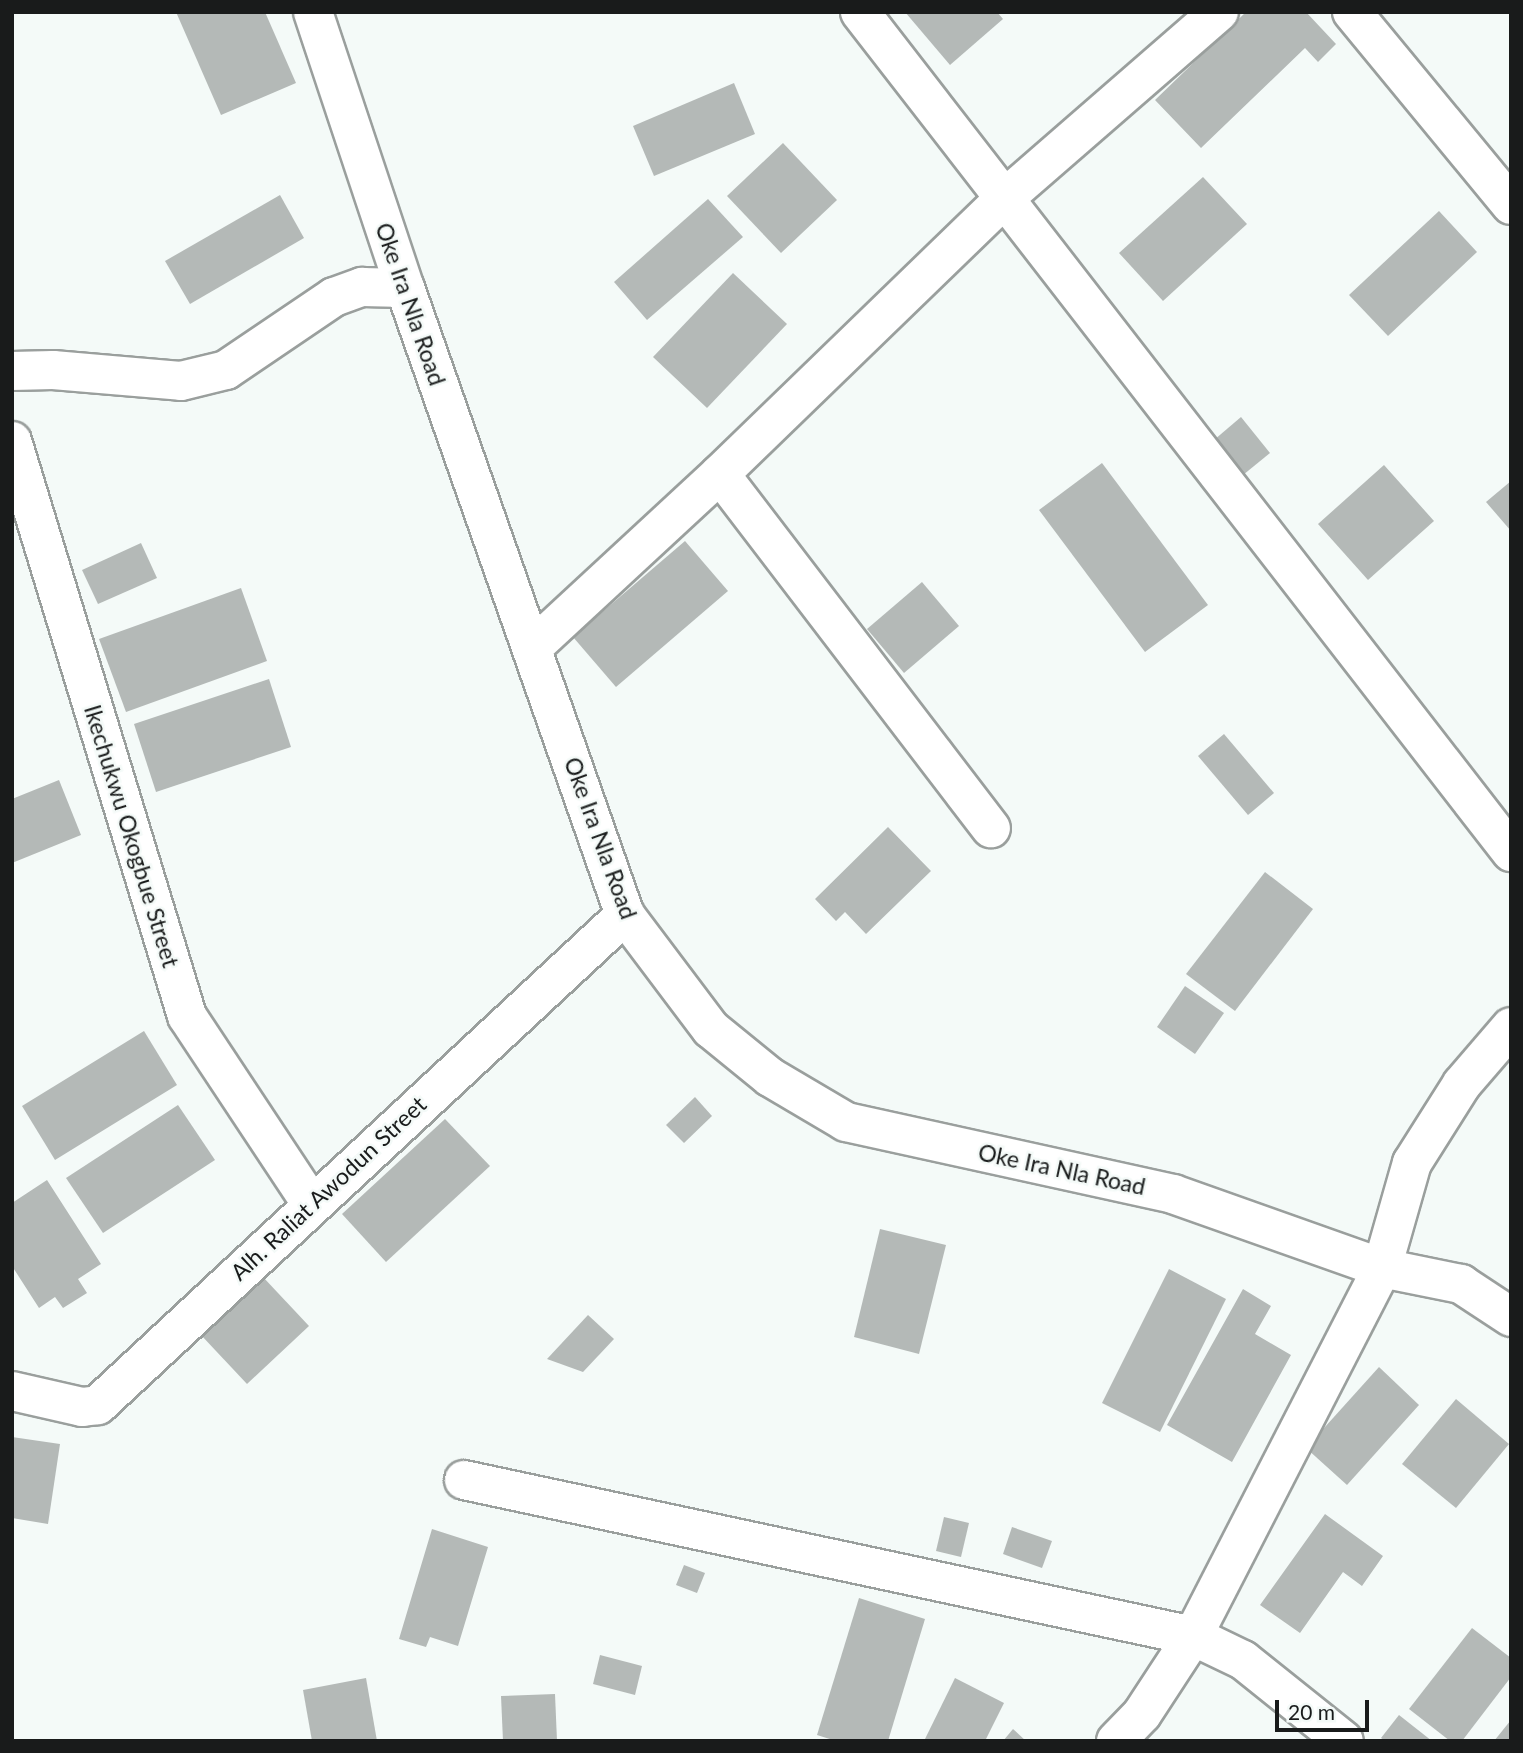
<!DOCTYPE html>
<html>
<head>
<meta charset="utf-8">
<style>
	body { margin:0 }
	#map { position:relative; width:1523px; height:1753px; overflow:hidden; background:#f4faf8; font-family:Lato,sans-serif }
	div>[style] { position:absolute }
	.building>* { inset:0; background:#b4b9b7 }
	.roads { filter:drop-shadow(2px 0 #9a9f9d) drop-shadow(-2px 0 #9a9f9d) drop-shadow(0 2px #9a9f9d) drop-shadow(0 -2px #9a9f9d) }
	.minor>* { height:38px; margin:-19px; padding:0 19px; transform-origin:19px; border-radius:19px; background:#fff }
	span { translate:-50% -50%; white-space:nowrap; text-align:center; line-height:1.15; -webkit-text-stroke:5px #f4faf8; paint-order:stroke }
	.street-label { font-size:23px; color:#191b1b }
	.frame { position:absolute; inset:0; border:14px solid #191b1b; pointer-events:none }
	.scale { position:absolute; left:1275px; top:1700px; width:94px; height:32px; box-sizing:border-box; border:4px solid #191b1b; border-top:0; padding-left:9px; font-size:21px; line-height:24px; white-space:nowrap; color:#191b1b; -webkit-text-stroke:5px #f4faf8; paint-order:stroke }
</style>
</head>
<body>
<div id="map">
	<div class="building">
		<i style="clip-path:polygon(176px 12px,265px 12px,296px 83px,221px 115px)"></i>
		<i style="clip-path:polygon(905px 12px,997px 12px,1003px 19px,950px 65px)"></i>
		<i style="clip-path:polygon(1246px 12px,1306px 12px,1336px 44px,1318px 62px,1305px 48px,1201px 148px,1155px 100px)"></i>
		<i style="clip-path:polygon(734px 83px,755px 134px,654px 176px,633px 126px)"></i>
		<i style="clip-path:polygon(783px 143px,837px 200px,781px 253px,727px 196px)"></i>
		<i style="clip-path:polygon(1203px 177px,1247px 224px,1163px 301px,1119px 253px)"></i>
		<i style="clip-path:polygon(280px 195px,304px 238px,190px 304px,165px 261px)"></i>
		<i style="clip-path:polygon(708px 199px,743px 237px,647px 320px,614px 282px)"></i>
		<i style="clip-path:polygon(1439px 211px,1477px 252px,1388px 336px,1349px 295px)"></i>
		<i style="clip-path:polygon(733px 273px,787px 324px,707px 408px,653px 357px)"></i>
		<i style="clip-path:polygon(1241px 417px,1270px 453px,1243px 475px,1214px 440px)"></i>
		<i style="clip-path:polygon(1102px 463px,1208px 605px,1145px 652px,1039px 510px)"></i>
		<i style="clip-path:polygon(1384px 465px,1434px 521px,1368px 580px,1318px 524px)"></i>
		<i style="clip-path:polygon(1511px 481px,1511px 531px,1486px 502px)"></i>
		<i style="clip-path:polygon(685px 541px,728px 591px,616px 687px,573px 637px)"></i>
		<i style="clip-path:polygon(141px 543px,157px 578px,98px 604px,82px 570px)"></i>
		<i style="clip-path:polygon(922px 582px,959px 626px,904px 673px,867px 629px)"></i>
		<i style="clip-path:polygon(241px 588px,267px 661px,126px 712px,99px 639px)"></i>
		<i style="clip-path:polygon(269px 679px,291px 747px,156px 792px,134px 724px)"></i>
		<i style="clip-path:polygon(1224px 734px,1274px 793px,1248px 815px,1198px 756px)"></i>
		<i style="clip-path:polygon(59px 780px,81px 835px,12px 863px,12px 799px)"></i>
		<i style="clip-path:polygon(888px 827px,931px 871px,866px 934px,845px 912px,836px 921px,815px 899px)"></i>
		<i style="clip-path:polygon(1265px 872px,1313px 909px,1235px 1011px,1186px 974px)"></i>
		<i style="clip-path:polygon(1185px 986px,1224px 1013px,1195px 1054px,1157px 1027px)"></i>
		<i style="clip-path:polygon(144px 1031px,177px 1085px,55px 1160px,22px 1106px)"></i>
		<i style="clip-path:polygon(695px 1097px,712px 1116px,684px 1143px,666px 1125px)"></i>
		<i style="clip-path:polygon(178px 1105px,215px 1160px,103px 1233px,66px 1178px)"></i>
		<i style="clip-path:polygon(445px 1119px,490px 1166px,386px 1262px,342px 1214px)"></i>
		<i style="clip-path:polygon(47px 1180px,101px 1264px,78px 1279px,87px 1293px,63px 1308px,55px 1297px,39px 1308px,12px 1266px,12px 1203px)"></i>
		<i style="clip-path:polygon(880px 1229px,946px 1245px,919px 1354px,854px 1337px)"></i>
		<i style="clip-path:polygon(1169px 1269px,1226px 1299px,1160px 1432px,1102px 1403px)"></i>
		<i style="clip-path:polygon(263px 1277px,309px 1326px,247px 1384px,201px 1335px)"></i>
		<i style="clip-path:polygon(1243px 1289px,1271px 1306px,1255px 1334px,1291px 1355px,1232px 1462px,1167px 1425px)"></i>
		<i style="clip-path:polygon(588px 1315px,614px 1339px,583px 1372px,547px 1359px)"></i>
		<i style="clip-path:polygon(1379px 1367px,1419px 1405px,1347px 1485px,1306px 1448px)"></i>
		<i style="clip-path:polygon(1456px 1399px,1509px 1444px,1456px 1508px,1402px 1464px)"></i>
		<i style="clip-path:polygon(12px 1437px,60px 1444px,48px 1524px,12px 1518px)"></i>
		<i style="clip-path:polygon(1325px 1514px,1383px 1556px,1362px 1586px,1343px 1572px,1300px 1633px,1260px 1605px)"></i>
		<i style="clip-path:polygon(944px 1517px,969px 1523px,961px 1557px,936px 1551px)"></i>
		<i style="clip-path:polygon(1012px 1527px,1052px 1541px,1042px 1568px,1003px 1554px)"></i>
		<i style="clip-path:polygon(432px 1529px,488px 1547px,458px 1646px,430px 1637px,426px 1647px,399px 1639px)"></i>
		<i style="clip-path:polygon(684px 1565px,705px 1573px,697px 1593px,676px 1585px)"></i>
		<i style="clip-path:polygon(859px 1598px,925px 1619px,888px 1741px,836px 1741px,817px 1735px)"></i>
		<i style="clip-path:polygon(1472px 1628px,1511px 1658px,1511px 1677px,1462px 1741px,1450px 1741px,1409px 1709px)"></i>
		<i style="clip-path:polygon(600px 1655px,642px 1666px,635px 1695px,593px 1684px)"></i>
		<i style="clip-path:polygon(366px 1678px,377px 1741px,312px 1741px,303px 1690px)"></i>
		<i style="clip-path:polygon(955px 1678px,1004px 1703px,985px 1741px,924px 1741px)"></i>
		<i style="clip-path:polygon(555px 1694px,557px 1741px,503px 1741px,501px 1696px)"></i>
		<i style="clip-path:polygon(1399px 1715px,1432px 1741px,1385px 1741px,1381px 1738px)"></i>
		<i style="clip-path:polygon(1511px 1720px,1511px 1741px,1494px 1741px)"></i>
		<i style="clip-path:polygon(1013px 1729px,1026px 1741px,1003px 1741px)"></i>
	</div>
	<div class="roads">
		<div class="minor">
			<i style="left:313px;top:12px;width:291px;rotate:71.6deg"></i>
			<i style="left:405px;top:288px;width:664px;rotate:70.67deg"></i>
			<i style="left:625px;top:915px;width:143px;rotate:53deg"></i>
			<i style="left:711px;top:1029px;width:76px;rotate:39.1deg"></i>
			<i style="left:770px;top:1077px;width:88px;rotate:30.6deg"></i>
			<i style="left:846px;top:1122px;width:335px;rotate:12.4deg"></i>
			<i style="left:1173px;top:1194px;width:222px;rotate:19.5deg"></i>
			<i style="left:1382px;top:1268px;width:81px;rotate:11.4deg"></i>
			<i style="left:1461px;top:1284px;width:60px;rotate:33.4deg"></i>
			<i style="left:860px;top:12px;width:1063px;rotate:52.22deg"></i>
			<i style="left:1352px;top:12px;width:250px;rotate:50.5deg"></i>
			<i style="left:12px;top:371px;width:41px;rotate:-1.4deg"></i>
			<i style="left:53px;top:370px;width:128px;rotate:4.9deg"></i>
			<i style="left:181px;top:381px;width:46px;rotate:-13.7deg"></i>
			<i style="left:226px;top:370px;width:130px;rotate:-34.1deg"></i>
			<i style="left:334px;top:297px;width:30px;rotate:-20deg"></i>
			<i style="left:362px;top:287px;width:43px;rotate:1.3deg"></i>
			<i style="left:12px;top:441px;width:601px;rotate:73.07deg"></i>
			<i style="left:187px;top:1016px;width:224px;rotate:56.5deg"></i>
			<i style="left:720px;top:474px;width:446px;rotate:52.6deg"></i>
			<i style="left:533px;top:647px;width:255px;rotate:-42.8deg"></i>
			<i style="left:720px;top:474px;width:398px;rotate:-44.1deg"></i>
			<i style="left:1006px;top:197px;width:282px;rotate:-41deg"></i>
			<i style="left:12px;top:1391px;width:72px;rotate:12.9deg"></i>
			<i style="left:82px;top:1407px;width:16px;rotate:-7deg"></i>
			<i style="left:98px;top:1405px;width:720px;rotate:-42.92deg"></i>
			<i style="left:464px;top:1480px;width:746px;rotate:12.08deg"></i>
			<i style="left:1193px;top:1636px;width:55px;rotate:25.6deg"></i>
			<i style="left:1243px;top:1660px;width:129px;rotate:38.7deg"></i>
			<i style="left:1116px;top:1741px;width:37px;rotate:-46deg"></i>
			<i style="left:1142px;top:1714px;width:93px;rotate:-56.8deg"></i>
			<i style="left:1193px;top:1636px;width:414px;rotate:-62.8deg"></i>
			<i style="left:1382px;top:1268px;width:109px;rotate:-74.1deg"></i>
			<i style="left:1412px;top:1163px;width:93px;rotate:-57.7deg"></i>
			<i style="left:1462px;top:1084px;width:75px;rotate:-49.3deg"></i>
		</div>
	</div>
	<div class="street-label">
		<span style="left:411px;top:304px;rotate:71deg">Oke Ira Nla Road</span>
		<span style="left:132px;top:836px;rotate:73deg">Ikechukwu Okogbue Street</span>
		<span style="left:601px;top:838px;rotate:70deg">Oke Ira Nla Road</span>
		<span style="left:1062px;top:1169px;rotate:12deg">Oke Ira Nla Road</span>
		<span style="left:328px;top:1188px;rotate:-43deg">Alh. Raliat Awodun Street</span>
	</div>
	<div class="frame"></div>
	<div class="scale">20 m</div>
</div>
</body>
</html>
